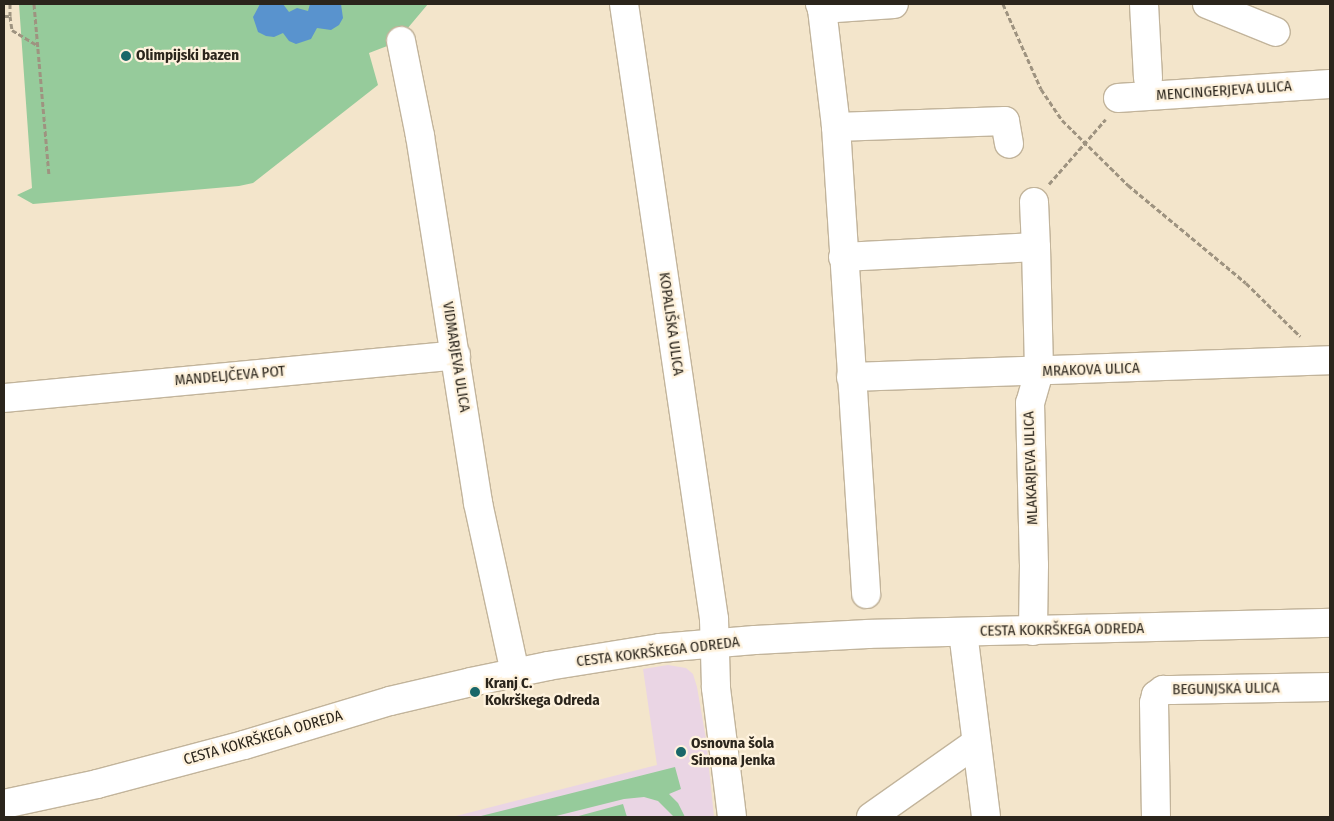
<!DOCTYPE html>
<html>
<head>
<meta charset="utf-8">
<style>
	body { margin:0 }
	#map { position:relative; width:1334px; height:821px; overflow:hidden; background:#f3e5cb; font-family:"Fira Sans Condensed",sans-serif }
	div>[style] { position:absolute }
	.education>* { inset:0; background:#ead5e4 }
	.green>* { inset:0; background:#96cb9b }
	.water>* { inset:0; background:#5993ce }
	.path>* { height:3px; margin-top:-1.5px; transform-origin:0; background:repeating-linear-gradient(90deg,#9e9380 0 5px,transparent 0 7.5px) }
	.roads { filter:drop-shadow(1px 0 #c2b49b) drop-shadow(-1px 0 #c2b49b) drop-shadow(0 1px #c2b49b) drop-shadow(0 -1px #c2b49b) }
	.minor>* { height:28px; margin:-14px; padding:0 14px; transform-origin:14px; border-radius:14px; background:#fff }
	.dots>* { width:14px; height:14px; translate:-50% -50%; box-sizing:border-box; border:2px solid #fef2dd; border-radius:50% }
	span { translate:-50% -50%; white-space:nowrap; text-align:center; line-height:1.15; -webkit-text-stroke:4.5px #fef2dd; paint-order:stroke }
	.poi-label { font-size:15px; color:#2b251c; font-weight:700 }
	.left { translate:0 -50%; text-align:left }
	.street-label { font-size:15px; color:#2b251c }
	.frame { position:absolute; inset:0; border:5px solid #2b251c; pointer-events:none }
</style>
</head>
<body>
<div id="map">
	<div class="education">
		<i style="clip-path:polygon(668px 665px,686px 668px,693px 674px,697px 687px,706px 739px,714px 817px,452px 817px,657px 765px,643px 669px)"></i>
	</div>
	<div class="green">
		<i style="clip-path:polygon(19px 4px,428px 4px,407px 29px,408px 38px,369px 53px,378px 85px,253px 183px,239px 186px,33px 204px,17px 195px,32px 188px)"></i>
		<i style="clip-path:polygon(675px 767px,681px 789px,669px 794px,678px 803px,685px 817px,674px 817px,658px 801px,644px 797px,624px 799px,552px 817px,477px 817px)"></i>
		<i style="clip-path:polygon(623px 804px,627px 817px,575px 817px)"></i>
	</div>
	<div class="water">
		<i style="clip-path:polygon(260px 4px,283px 4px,289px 12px,297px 8px,308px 11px,310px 4px,341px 4px,343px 18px,339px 25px,331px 30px,317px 28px,311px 39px,296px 44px,289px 41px,283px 33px,274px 37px,266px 36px,258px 32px,253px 17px)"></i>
	</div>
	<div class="path">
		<i style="left:34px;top:4px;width:171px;rotate:85deg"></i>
		<i style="left:1003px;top:4px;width:93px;rotate:65.9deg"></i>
		<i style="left:1041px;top:89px;width:37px;rotate:56deg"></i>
		<i style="left:1062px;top:120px;width:93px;rotate:44.6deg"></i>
		<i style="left:1128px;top:185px;width:153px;rotate:39.7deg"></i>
		<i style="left:1246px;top:283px;width:76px;rotate:44.5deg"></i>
		<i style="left:4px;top:16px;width:6px"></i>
		<i style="left:10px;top:16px;width:12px;rotate:-90deg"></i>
		<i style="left:10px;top:16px;width:14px;rotate:82deg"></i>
		<i style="left:12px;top:30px;width:29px;rotate:31deg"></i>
		<i style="left:1049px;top:184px;width:86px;rotate:-48.8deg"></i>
	</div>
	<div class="roads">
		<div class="minor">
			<i style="left:624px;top:4px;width:622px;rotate:81.67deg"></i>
			<i style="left:714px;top:619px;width:69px;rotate:88.3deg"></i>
			<i style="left:716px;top:688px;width:130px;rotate:82.9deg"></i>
			<i style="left:820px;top:4px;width:5px;rotate:68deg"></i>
			<i style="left:822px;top:9px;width:72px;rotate:-4deg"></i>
			<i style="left:1144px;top:4px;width:74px;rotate:86.9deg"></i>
			<i style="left:1207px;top:4px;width:74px;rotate:22.1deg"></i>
			<i style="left:822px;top:9px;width:119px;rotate:83.2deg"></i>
			<i style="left:836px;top:127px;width:468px;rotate:86.3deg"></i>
			<i style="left:401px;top:41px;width:97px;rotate:78.7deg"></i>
			<i style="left:420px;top:136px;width:372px;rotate:81deg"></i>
			<i style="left:478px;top:503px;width:173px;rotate:77.7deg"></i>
			<i style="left:1118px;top:98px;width:212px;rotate:-3.8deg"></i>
			<i style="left:836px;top:127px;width:169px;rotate:-2deg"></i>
			<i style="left:1005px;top:121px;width:23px;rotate:80deg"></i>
			<i style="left:1034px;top:202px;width:45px;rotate:87.5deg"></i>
			<i style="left:843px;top:257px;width:193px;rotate:-3deg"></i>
			<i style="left:1036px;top:247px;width:125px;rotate:88.6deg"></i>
			<i style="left:1039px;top:372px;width:32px;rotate:106deg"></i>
			<i style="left:1030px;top:403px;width:162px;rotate:88.6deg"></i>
			<i style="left:1034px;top:565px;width:66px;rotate:90.9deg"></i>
			<i style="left:851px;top:377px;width:479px;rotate:-2deg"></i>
			<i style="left:4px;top:398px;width:454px;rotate:-5.4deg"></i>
			<i style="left:963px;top:632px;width:186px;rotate:82.9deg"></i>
			<i style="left:4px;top:804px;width:95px;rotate:-12.1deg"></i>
			<i style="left:97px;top:784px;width:152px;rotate:-14.9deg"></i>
			<i style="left:244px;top:745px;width:152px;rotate:-16.8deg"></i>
			<i style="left:390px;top:701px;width:83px;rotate:-13.2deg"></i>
			<i style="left:471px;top:682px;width:79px;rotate:-11.7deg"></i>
			<i style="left:548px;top:666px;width:113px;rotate:-9.1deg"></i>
			<i style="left:660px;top:648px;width:95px;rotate:-4.8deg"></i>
			<i style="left:755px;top:640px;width:113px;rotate:-3deg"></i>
			<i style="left:868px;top:634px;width:462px;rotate:-1.4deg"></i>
			<i style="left:871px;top:817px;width:128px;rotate:-35.2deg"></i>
			<i style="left:1156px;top:817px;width:114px;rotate:-91deg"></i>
			<i style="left:1154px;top:703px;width:8px;rotate:-76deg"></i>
			<i style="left:1156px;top:695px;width:9px;rotate:-36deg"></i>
			<i style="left:1163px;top:690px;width:9px"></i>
			<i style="left:1172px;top:690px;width:158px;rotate:-1.1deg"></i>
		</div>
	</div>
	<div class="dots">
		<i style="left:126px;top:56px;background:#196769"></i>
		<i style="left:475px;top:692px;background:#196769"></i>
		<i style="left:681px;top:752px;background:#196769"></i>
	</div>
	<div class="poi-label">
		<span class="left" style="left:136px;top:56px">Olimpijski bazen</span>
		<span class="left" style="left:485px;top:692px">Kranj C.<br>Kokrškega Odreda</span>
		<span class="left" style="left:691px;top:752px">Osnovna šola<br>Simona Jenka</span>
	</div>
	<div class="street-label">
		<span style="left:1224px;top:91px;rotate:-4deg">MENCINGERJEVA ULICA</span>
		<span style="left:671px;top:324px;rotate:82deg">KOPALIŠKA ULICA</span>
		<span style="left:456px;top:357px;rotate:81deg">VIDMARJEVA ULICA</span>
		<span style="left:1091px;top:370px;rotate:-2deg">MRAKOVA ULICA</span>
		<span style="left:230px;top:376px;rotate:-5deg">MANDELJČEVA POT</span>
		<span style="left:1031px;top:468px;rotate:-92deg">MLAKARJEVA ULICA</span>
		<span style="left:1062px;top:630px;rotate:-1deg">CESTA KOKRŠKEGA ODREDA</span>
		<span style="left:658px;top:652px;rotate:-7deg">CESTA KOKRŠKEGA ODREDA</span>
		<span style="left:1226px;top:689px;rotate:-1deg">BEGUNJSKA ULICA</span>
		<span style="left:263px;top:738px;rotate:-16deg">CESTA KOKRŠKEGA ODREDA</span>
	</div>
	<div class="frame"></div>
</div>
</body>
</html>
